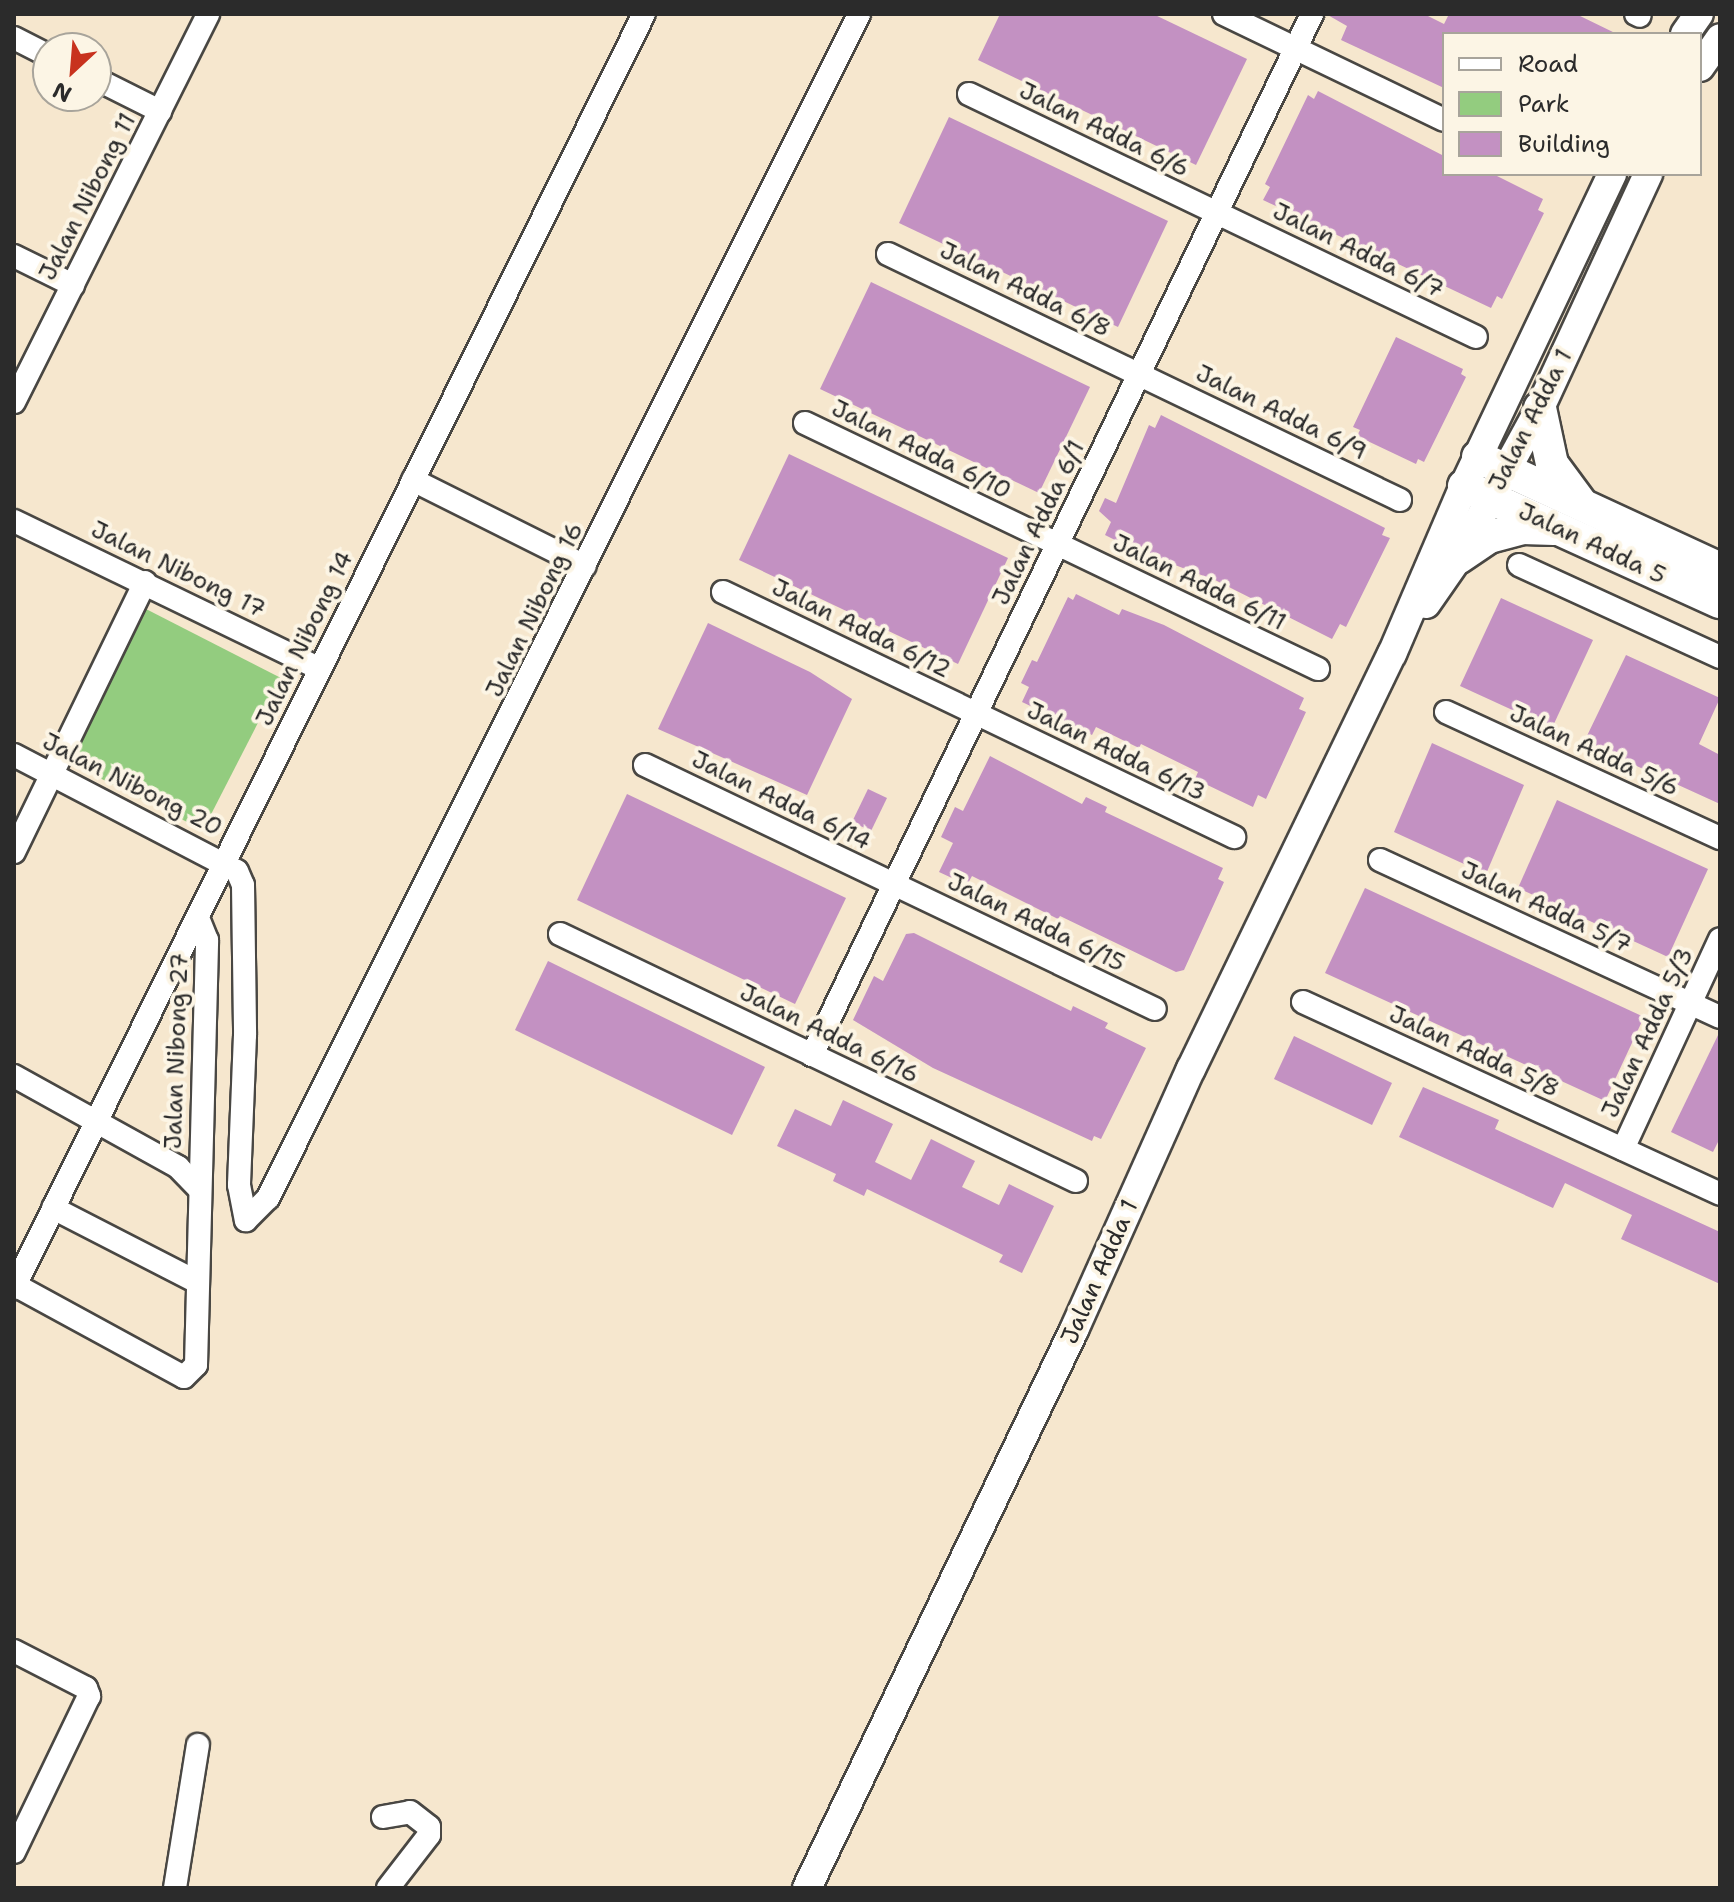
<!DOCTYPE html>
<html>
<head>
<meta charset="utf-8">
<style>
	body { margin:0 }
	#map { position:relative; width:1734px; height:1902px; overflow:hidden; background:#f6e7ce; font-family:"Shantell Sans",sans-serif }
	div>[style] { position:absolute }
	.green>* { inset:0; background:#93cc7f }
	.building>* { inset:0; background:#c391c2 }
	.roads { filter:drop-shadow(2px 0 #494743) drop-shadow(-2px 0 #494743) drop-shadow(0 2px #494743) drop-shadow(0 -2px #494743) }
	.minor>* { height:22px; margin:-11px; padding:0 11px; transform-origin:11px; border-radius:11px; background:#fff }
	.tertiary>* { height:28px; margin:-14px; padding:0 14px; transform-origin:14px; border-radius:14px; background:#fff }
	.secondary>* { height:32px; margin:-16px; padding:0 16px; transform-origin:16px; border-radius:16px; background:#fff }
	span { translate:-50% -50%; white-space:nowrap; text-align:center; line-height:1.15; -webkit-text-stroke:8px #fcf5e5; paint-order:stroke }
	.street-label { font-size:24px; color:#2b2b2b }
	.frame { position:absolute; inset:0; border:16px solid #2b2b2b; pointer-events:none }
	.legend { position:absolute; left:1442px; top:32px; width:260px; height:144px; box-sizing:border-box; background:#fcf5e5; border:2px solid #a8a49b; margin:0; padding:10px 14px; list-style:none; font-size:24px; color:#2b2b2b }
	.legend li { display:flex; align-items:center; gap:16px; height:40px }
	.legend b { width:40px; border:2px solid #a8a49b }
	.north { position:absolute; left:32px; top:32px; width:80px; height:80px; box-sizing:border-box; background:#fcf5e5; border:2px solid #a8a49b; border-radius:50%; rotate:206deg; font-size:22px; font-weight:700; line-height:32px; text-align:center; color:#2b2b2b }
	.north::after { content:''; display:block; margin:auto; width:28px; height:36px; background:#c8321e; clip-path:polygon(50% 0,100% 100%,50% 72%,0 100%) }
</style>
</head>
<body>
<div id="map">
	<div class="green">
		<i style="clip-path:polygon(146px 609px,281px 678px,203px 830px,68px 762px)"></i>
	</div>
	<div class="building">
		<i style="clip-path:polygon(1000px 14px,1153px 14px,1247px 59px,1196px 165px,978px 60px)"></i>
		<i style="clip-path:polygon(1326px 14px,1424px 14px,1444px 24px,1449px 14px,1576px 14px,1617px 34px,1444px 34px,1444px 88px,1341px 40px,1347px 26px)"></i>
		<i style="clip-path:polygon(1318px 91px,1444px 156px,1444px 174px,1493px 174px,1543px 199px,1538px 210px,1544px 213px,1502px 299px,1497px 296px,1491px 308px,1263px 200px,1270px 187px,1265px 184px,1308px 95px,1314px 99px)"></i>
		<i style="clip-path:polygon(949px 117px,1168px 221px,1118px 327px,899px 223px)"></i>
		<i style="clip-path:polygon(871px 282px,1090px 387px,1039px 493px,820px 389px)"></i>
		<i style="clip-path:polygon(1396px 337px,1463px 369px,1461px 374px,1466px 377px,1424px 462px,1418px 459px,1416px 464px,1357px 436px,1360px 430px,1353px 427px)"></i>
		<i style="clip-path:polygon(1161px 415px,1385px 528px,1382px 535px,1390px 538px,1346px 627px,1340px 624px,1332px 639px,1217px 581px,1175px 565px,1173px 569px,1105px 535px,1111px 522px,1099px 511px,1105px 498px,1116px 503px,1149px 425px,1155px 428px)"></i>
		<i style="clip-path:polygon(789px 454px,1008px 558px,958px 664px,739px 560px)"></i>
		<i style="clip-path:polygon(1076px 594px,1119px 615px,1122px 609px,1164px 625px,1304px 698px,1299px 709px,1306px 712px,1266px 799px,1258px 795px,1253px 807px,1195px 779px,1198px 772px,1141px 744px,1139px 748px,1096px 727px,1092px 735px,1022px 702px,1029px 687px,1021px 683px,1032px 660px,1037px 662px,1068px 597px,1073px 600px)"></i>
		<i style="clip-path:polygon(1501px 598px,1593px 640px,1552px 728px,1460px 686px)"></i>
		<i style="clip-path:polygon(708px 623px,810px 672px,852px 699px,807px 795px,658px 729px)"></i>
		<i style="clip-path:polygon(1626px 655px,1720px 698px,1699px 744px,1720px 755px,1720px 804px,1584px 742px)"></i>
		<i style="clip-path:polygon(1432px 743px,1524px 785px,1486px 874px,1394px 832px)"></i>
		<i style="clip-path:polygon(990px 756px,1082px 804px,1086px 797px,1107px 807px,1105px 812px,1223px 868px,1218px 879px,1224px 882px,1184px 970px,1176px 972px,1060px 916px,1058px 919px,972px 876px,967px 885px,939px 872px,953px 843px,941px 837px,955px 807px,963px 811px)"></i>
		<i style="clip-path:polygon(868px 789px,887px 798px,871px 831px,852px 822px)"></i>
		<i style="clip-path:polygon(627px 794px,846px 898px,795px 1004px,577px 900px)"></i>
		<i style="clip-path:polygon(1557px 800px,1708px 869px,1668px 957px,1518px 888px)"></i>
		<i style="clip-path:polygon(1365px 888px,1644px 1017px,1605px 1101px,1325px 973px)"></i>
		<i style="clip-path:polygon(914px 933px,1071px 1011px,1073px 1006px,1108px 1023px,1105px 1028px,1146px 1048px,1101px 1139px,1094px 1136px,1092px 1141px,933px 1068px,853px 1020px,874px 976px,883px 981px,906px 934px)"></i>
		<i style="clip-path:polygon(548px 961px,765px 1067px,732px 1135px,515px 1030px)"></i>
		<i style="clip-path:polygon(1720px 1031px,1720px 1138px,1713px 1152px,1671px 1132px)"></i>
		<i style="clip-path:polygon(1294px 1036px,1392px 1083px,1372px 1125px,1274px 1079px)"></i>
		<i style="clip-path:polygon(1423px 1087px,1499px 1120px,1495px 1129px,1720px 1232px,1720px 1284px,1621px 1239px,1632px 1215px,1565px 1183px,1553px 1208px,1399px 1137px)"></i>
		<i style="clip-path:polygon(843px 1100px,893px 1124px,875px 1162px,911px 1180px,931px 1139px,975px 1161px,962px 1187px,999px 1205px,1009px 1184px,1054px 1206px,1022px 1273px,999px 1262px,1003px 1255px,867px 1189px,864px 1196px,833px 1181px,836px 1174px,777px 1146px,795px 1109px,831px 1126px)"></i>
	</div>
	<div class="roads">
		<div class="minor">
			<i style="left:1224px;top:14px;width:244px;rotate:25.7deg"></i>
			<i style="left:1636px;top:14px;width:4px;rotate:27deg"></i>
			<i style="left:14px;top:38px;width:38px;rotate:27deg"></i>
			<i style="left:96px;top:79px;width:72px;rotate:26.6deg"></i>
			<i style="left:969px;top:94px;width:562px;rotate:25.61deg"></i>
			<i style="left:888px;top:254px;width:568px;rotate:25.66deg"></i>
			<i style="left:14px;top:256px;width:66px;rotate:26.2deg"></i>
			<i style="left:14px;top:402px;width:434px;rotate:-63.4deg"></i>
			<i style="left:805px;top:423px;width:569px;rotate:25.62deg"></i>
			<i style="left:413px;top:480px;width:192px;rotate:26.6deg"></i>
			<i style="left:14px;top:521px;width:338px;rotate:25.8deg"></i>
			<i style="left:1519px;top:565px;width:221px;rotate:24.6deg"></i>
			<i style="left:723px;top:592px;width:567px;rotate:25.62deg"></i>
			<i style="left:1446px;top:712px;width:302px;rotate:24.7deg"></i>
			<i style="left:14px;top:755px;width:251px;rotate:27.5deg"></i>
			<i style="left:237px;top:871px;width:15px;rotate:67deg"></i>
			<i style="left:243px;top:885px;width:150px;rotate:89.2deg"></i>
			<i style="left:245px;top:1035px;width:150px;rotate:92.3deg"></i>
			<i style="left:239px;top:1185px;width:36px;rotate:79deg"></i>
			<i style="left:246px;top:1220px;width:31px;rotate:-45deg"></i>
			<i style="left:268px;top:1198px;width:1323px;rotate:-63.47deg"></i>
			<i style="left:645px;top:765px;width:565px;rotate:25.57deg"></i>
			<i style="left:14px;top:852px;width:300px;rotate:-64.1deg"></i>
			<i style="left:1380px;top:860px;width:374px;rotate:24.8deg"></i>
			<i style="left:560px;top:934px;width:572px;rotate:25.58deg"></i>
			<i style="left:1303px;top:1002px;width:459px;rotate:24.7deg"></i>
			<i style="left:812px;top:1055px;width:1155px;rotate:-64.34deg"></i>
			<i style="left:14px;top:1076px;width:188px;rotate:29deg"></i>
			<i style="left:178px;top:1167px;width:29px;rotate:46deg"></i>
			<i style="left:1623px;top:1149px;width:231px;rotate:-65.2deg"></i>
			<i style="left:53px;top:1208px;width:162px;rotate:27.2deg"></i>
			<i style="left:15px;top:1285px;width:192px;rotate:28.6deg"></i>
			<i style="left:184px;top:1377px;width:17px;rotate:-45deg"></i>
			<i style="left:196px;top:1365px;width:425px;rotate:-88.5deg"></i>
			<i style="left:207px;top:940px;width:24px;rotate:-112deg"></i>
			<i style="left:14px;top:1288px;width:1421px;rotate:-63.69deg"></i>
			<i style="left:14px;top:1651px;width:81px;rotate:27.2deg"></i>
			<i style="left:86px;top:1688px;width:9px;rotate:69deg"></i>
			<i style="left:89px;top:1696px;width:173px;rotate:115.7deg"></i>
			<i style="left:383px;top:1817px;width:27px;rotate:-10deg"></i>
			<i style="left:410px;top:1812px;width:24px;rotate:38deg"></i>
			<i style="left:429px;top:1827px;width:8px;rotate:90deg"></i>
			<i style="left:429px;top:1835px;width:67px;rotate:127.7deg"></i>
			<i style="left:175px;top:1888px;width:145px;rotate:-80.9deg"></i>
		</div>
		<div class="tertiary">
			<i style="left:1685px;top:34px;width:24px;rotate:-55deg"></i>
			<i style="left:1700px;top:67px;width:35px;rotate:-55deg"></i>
			<i style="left:1426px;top:604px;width:56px;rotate:-55.2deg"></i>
			<i style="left:1458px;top:558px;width:171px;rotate:-61.3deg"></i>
			<i style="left:1540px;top:408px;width:258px;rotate:-65.2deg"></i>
			<i style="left:807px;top:1888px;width:619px;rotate:-64.43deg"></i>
			<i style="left:1074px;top:1330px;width:286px;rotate:-65.9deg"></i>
			<i style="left:1191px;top:1069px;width:461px;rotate:-64.2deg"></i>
			<i style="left:1392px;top:654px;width:183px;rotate:-66.8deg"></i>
			<i style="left:1464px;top:486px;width:345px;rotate:-64.6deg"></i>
		</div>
		<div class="secondary">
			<i style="left:1540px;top:408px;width:57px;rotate:77.9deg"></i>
			<i style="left:1552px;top:464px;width:47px;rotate:53.6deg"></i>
			<i style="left:1478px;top:457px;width:267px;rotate:24.8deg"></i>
			<i style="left:1464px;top:486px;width:281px;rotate:24.4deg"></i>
			<i style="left:1458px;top:558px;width:37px;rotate:-34deg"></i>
			<i style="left:1489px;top:537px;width:35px;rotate:-15deg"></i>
			<i style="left:1523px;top:528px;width:31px;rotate:2deg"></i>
		</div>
	</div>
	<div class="street-label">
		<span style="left:1104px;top:130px;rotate:26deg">Jalan Adda 6/6</span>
		<span style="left:88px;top:197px;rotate:-63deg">Jalan Nibong 11</span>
		<span style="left:1358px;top:251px;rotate:26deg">Jalan Adda 6/7</span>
		<span style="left:1025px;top:290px;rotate:26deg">Jalan Adda 6/8</span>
		<span style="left:1281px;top:413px;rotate:26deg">Jalan Adda 6/9</span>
		<span style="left:1531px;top:420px;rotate:-63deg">Jalan Adda 1</span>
		<span style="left:921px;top:450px;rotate:26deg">Jalan Adda 6/10</span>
		<span style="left:1039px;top:523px;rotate:-64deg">Jalan Adda 6/1</span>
		<span style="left:1592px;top:544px;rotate:25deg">Jalan Adda 5</span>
		<span style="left:178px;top:570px;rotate:26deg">Jalan Nibong 17</span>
		<span style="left:1199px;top:583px;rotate:26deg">Jalan Adda 6/11</span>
		<span style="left:535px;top:610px;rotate:-64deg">Jalan Nibong 16</span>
		<span style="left:861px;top:629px;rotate:26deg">Jalan Adda 6/12</span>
		<span style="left:305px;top:639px;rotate:-64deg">Jalan Nibong 14</span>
		<span style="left:1594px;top:751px;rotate:25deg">Jalan Adda 5/6</span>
		<span style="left:1116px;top:752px;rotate:26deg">Jalan Adda 6/13</span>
		<span style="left:132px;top:785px;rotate:27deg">Jalan Nibong 20</span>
		<span style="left:781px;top:801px;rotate:26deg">Jalan Adda 6/14</span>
		<span style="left:1546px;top:908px;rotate:25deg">Jalan Adda 5/7</span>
		<span style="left:1036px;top:923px;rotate:26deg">Jalan Adda 6/15</span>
		<span style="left:1648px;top:1033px;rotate:-65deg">Jalan Adda 5/3</span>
		<span style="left:829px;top:1034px;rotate:26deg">Jalan Adda 6/16</span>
		<span style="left:177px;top:1051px;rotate:-88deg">Jalan Nibong 27</span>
		<span style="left:1474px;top:1052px;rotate:25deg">Jalan Adda 5/8</span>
		<span style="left:1100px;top:1272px;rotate:-66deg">Jalan Adda 1</span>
	</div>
	<div class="frame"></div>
	<ul class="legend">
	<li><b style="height:10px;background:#fff"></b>Road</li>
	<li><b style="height:22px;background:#93cc7f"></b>Park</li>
	<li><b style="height:22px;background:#c391c2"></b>Building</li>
	</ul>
	<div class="north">N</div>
</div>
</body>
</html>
